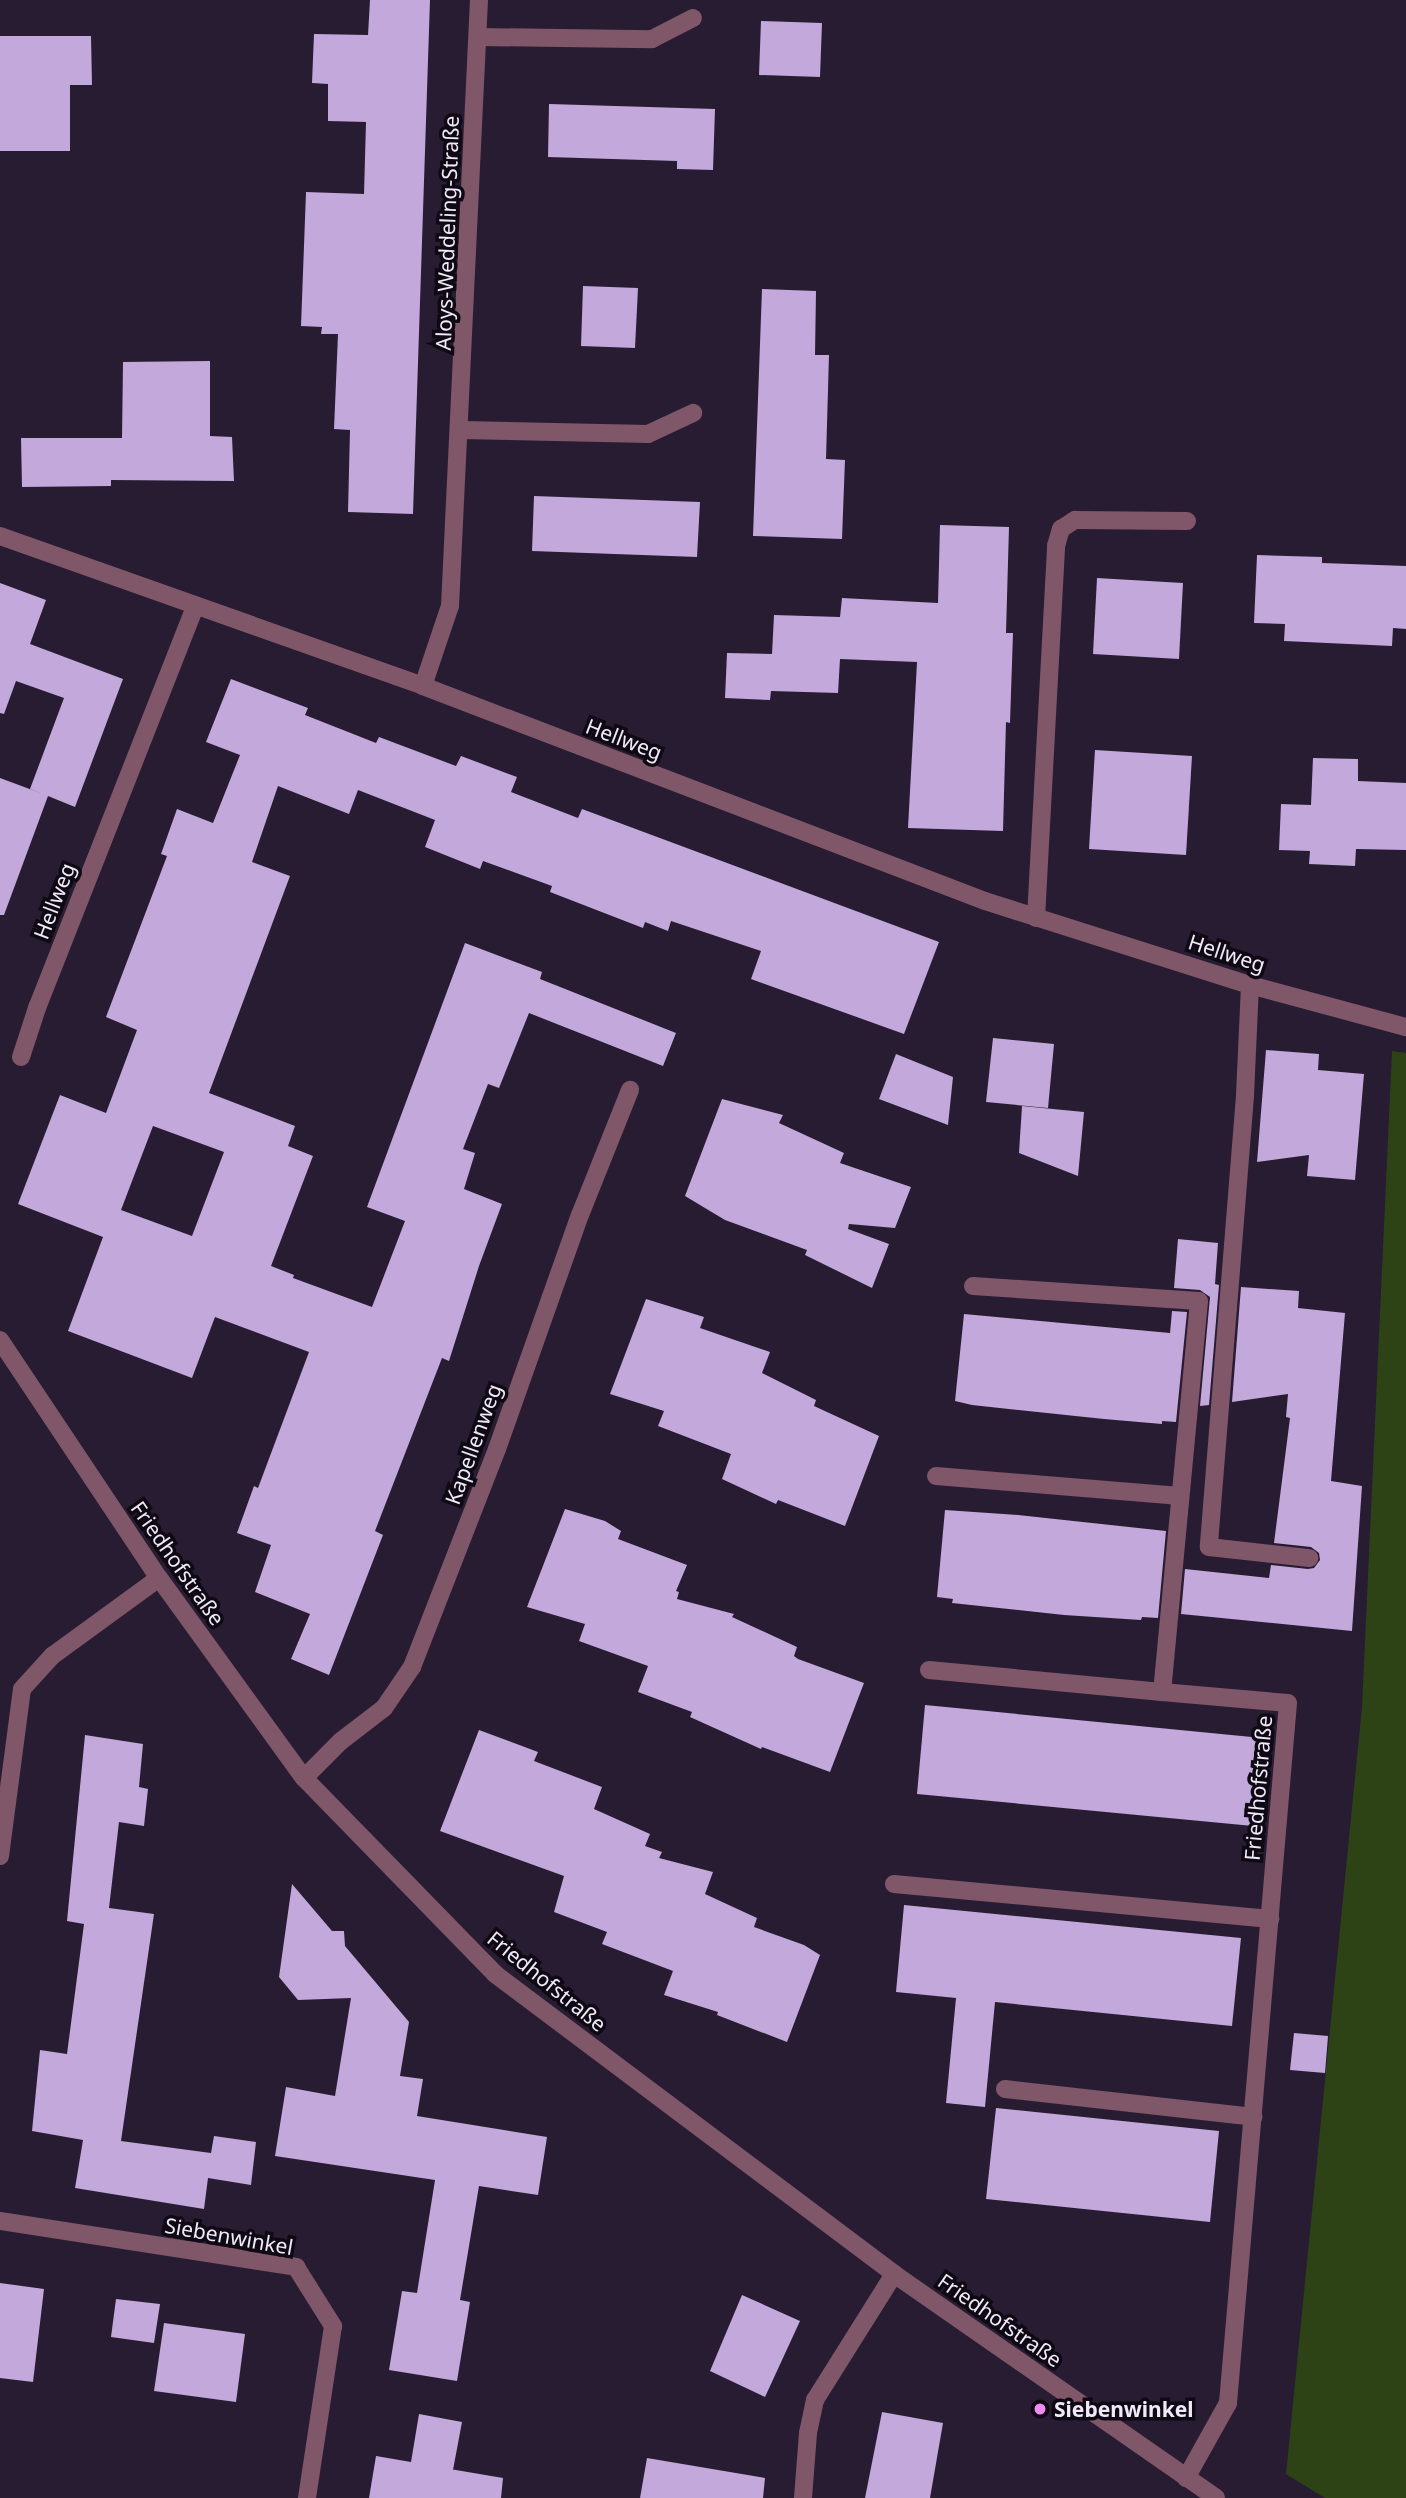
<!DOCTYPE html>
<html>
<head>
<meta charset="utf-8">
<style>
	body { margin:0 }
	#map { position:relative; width:1406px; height:2498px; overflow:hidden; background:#281c33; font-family:"Noto Sans",sans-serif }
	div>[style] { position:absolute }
	.green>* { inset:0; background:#2d4316 }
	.building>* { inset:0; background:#c2a8db }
	.minor>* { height:18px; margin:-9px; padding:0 9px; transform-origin:9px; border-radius:9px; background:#805669 }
	.dots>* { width:19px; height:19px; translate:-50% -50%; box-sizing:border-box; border:4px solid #0e0913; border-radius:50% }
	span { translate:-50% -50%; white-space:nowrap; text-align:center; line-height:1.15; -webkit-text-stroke:7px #0e0913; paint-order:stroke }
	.street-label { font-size:21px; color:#f0e9f9 }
	.poi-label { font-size:21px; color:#f0e9f9; font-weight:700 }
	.left { translate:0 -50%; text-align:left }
</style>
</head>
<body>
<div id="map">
	<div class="green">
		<i style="clip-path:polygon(1392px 1051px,1406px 1053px,1406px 2498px,1325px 2498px,1286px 2474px,1362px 1707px)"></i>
	</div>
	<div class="building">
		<i style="clip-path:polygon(370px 0,430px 0,413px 514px,348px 512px,350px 430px,334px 429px,338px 334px,321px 334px,322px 327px,301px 326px,306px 192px,364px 194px,366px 122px,328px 121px,328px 84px,312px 83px,314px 34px,368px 35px)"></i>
		<i style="clip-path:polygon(761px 21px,822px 23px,820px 77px,759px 75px)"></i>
		<i style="clip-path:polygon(0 36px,91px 36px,92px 85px,70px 85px,70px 151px,0 151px)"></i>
		<i style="clip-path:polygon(549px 104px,715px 109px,713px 170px,677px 169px,677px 161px,548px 157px)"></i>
		<i style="clip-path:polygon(583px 286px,638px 288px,635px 348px,581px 346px)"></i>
		<i style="clip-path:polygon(762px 289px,816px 291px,815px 355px,829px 355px,826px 459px,845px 460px,842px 539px,753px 536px)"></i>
		<i style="clip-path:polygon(210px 361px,210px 436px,232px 437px,234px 481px,111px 480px,111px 486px,22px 487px,21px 438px,122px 438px,123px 362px)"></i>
		<i style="clip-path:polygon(534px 496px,700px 502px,697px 557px,532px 551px)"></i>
		<i style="clip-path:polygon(940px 525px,1009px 527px,1006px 633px,1013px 633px,1010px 723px,1006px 722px,1003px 831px,908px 828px,917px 662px,840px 659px,838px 693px,771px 691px,770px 700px,725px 698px,727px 653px,772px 654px,774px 615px,840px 617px,842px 598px,938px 603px)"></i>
		<i style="clip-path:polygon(1257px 555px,1322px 557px,1322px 563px,1406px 566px,1406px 629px,1393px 628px,1392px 646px,1284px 641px,1285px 624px,1254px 623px)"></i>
		<i style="clip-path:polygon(1097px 578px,1183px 583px,1179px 659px,1093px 654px)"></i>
		<i style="clip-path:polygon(0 583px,46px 600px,30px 644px,123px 679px,75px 807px,48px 796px,4px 915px,0 915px,0 778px,43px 794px,30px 789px,64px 698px,16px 681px,4px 714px,0 713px)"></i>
		<i style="clip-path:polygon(evenodd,231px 679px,308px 708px,305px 715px,376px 743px,379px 737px,456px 766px,461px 756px,517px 777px,511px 792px,578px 818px,582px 809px,939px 942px,904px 1034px,751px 979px,761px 951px,671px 921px,668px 931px,645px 922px,643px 928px,550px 892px,552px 886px,483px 861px,480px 869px,425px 847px,435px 820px,358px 790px,349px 814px,278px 786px,252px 862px,290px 876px,209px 1093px,295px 1126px,288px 1146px,313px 1156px,271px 1266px,294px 1275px,293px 1278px,372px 1307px,405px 1221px,367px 1207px,465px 943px,542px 972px,540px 979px,676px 1033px,663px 1066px,529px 1013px,499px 1088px,488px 1084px,463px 1149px,475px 1153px,464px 1189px,502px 1204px,479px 1266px,449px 1361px,442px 1358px,375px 1531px,383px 1535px,329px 1675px,291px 1659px,310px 1614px,255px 1592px,271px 1545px,237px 1533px,254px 1486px,258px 1488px,309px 1352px,215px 1317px,192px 1378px,68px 1331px,103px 1237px,18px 1204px,60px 1095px,106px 1113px,137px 1030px,106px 1017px,167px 856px,161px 854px,177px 809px,213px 823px,240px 755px,206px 742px,231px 679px,153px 1126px,224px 1152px,192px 1236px,121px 1210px,153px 1126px)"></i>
		<i style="clip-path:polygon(1095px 750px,1192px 756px,1186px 855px,1089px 849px)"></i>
		<i style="clip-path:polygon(1313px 758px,1358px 759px,1358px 781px,1406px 783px,1406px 850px,1356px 849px,1355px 866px,1309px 864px,1310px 851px,1279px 850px,1281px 804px,1311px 805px)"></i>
		<i style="clip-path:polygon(993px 1038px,1054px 1044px,1048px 1108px,986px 1102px)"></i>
		<i style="clip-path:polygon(1266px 1050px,1319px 1054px,1318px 1070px,1364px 1074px,1355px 1180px,1307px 1176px,1309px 1155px,1257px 1162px)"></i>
		<i style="clip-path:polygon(896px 1054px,953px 1077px,948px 1125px,879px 1099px)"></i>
		<i style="clip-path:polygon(722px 1099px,783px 1115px,779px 1123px,844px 1153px,840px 1163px,911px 1187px,895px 1228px,849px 1224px,848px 1229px,889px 1244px,872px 1288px,805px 1255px,807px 1250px,725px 1220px,685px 1196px)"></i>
		<i style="clip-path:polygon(1022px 1106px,1084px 1112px,1078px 1176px,1019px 1153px)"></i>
		<i style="clip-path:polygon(1178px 1239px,1218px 1243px,1215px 1284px,1219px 1285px,1209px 1405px,1200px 1406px,1210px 1297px,1200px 1290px,1174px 1288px)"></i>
		<i style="clip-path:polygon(1241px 1287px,1299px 1291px,1298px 1308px,1345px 1313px,1331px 1481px,1362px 1486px,1352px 1631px,1181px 1614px,1185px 1569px,1269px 1578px,1271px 1565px,1308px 1569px,1314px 1568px,1320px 1560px,1319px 1553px,1311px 1547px,1274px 1543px,1290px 1418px,1286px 1417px,1288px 1394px,1232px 1402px)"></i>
		<i style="clip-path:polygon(646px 1299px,704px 1317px,700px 1328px,770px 1352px,762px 1373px,816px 1400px,814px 1406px,879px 1436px,845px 1526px,778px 1500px,776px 1504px,722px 1479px,731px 1454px,658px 1426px,664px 1411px,610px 1394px)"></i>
		<i style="clip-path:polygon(1172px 1311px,1187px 1312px,1176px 1422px,1162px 1421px,1162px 1424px,1104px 1419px,972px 1405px,955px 1401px,964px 1314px,1170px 1333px)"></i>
		<i style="clip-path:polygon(565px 1509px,605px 1521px,621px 1531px,618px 1539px,687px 1565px,676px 1591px,679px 1592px,677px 1599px,734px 1614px,732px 1617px,797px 1647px,794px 1656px,798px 1659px,864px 1683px,830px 1772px,762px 1747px,761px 1749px,690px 1717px,692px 1712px,638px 1692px,648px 1666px,579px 1641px,585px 1624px,527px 1607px)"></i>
		<i style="clip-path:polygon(945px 1510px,1018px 1515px,1166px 1531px,1158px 1618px,1142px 1617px,1141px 1620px,1064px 1615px,952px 1603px,953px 1599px,937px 1597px)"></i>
		<i style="clip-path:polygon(925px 1705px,1262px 1738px,1253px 1826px,917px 1794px)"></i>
		<i style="clip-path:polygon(479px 1730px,538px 1752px,534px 1761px,602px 1787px,594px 1809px,650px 1834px,645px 1846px,662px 1852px,659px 1858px,713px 1872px,705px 1894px,757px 1918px,754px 1927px,804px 1945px,820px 1955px,787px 2042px,717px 2015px,718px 2012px,664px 1995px,673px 1971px,602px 1944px,607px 1932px,554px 1912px,564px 1876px,440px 1831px)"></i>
		<i style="clip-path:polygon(85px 1735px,143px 1744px,139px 1787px,148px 1789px,144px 1826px,119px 1822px,109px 1908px,154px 1914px,121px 2141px,211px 2153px,214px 2136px,256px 2142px,251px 2185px,208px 2178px,204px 2209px,75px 2188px,83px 2140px,32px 2131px,40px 2050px,67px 2054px,84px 1924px,67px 1921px)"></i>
		<i style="clip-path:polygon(292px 1884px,332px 1931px,344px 1931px,345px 1946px,409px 2022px,400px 2076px,423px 2079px,417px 2116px,547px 2137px,538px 2195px,479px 2186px,460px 2300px,470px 2302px,457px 2381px,389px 2370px,402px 2291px,417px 2293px,435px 2180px,275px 2156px,286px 2087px,335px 2096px,351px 1998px,298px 2000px,279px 1977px)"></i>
		<i style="clip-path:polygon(904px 1905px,1241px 1938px,1232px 2026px,995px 2002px,985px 2107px,946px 2103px,956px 1998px,896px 1992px)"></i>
		<i style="clip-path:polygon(1294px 2033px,1328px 2036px,1325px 2073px,1290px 2070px)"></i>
		<i style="clip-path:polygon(996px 2108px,1219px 2131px,1210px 2222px,986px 2199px)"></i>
		<i style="clip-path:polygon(0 2283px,44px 2289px,33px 2382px,0 2378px)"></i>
		<i style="clip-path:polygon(742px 2295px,800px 2321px,765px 2397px,710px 2371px)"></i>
		<i style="clip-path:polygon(116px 2299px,160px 2304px,154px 2343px,111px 2337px)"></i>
		<i style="clip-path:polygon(164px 2323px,245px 2334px,236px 2402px,154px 2391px)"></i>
		<i style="clip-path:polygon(882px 2412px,943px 2423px,930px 2498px,865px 2498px)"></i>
		<i style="clip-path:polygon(419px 2414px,462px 2422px,453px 2470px,450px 2469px,503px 2478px,501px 2498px,369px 2498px,376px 2456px,411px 2462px)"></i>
		<i style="clip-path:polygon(647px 2458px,765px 2478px,763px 2498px,640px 2498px)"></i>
	</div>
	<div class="minor">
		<i style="left:478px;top:37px;width:174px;rotate:0.7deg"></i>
		<i style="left:652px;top:39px;width:46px;rotate:-27.1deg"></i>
		<i style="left:461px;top:430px;width:187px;rotate:1.2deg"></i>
		<i style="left:648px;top:434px;width:50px;rotate:-25deg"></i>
		<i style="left:0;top:536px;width:449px;rotate:19.5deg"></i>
		<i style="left:423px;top:686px;width:602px;rotate:20.93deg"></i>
		<i style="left:985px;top:901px;width:278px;rotate:17.6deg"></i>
		<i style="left:1250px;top:985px;width:162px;rotate:15.1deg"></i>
		<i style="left:423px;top:686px;width:84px;rotate:-71.4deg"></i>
		<i style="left:450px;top:606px;width:607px;rotate:-87.26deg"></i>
		<i style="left:1036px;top:918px;width:373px;rotate:-86.9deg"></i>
		<i style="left:1056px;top:546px;width:18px;rotate:-74deg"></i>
		<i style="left:1061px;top:529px;width:17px;rotate:-33deg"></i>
		<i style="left:1075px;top:520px;width:112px;rotate:0.5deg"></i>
		<i style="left:1250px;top:985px;width:111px;rotate:92.6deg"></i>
		<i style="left:1245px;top:1096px;width:452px;rotate:94.6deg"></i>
		<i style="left:1209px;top:1547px;width:101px;rotate:6.3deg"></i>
		<i style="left:21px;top:1057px;width:52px;rotate:-71.9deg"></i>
		<i style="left:37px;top:1008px;width:432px;rotate:-68.5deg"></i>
		<i style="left:973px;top:1286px;width:226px;rotate:3.8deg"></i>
		<i style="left:1199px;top:1301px;width:393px;rotate:95.4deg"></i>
		<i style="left:1162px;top:1692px;width:126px;rotate:5deg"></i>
		<i style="left:1288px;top:1703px;width:703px;rotate:94.9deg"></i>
		<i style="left:1228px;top:2403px;width:86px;rotate:119.2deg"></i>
		<i style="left:0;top:1340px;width:286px;rotate:56.3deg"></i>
		<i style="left:159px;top:1578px;width:247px;rotate:54.1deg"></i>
		<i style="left:304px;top:1778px;width:274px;rotate:45.7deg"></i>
		<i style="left:495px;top:1974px;width:499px;rotate:36.9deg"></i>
		<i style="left:894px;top:2274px;width:392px;rotate:34.8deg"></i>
		<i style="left:936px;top:1476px;width:245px;rotate:4.7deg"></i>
		<i style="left:929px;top:1670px;width:234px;rotate:5.4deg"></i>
		<i style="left:304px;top:1778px;width:52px;rotate:-45deg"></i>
		<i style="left:341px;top:1741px;width:54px;rotate:-37.5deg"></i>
		<i style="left:384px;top:1708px;width:50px;rotate:-55.7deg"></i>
		<i style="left:412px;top:1667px;width:234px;rotate:-68.7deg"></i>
		<i style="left:497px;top:1449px;width:248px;rotate:-70.5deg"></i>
		<i style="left:580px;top:1215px;width:135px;rotate:-68.2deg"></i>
		<i style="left:0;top:1856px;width:168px;rotate:-82.5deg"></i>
		<i style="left:22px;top:1689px;width:45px;rotate:-47.7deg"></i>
		<i style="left:52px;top:1656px;width:132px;rotate:-36.1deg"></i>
		<i style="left:894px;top:1884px;width:378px;rotate:5.3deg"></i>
		<i style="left:1005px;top:2089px;width:250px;rotate:6.4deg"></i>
		<i style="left:0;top:2221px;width:300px;rotate:8.8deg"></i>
		<i style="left:296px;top:2267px;width:70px;rotate:57.9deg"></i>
		<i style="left:333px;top:2326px;width:174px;rotate:98.6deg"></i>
		<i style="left:803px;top:2498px;width:65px;rotate:-85.6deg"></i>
		<i style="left:808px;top:2433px;width:34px;rotate:-78deg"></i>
		<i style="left:815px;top:2400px;width:149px;rotate:-57.9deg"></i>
	</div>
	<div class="dots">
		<i style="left:1040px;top:2409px;background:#f08bf5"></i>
	</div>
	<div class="street-label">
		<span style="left:447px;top:233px;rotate:-88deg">Aloys-Weddeling-Straße</span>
		<span style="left:624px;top:739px;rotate:21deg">Hellweg</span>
		<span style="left:54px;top:901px;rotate:-69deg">Hellweg</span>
		<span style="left:1227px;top:953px;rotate:18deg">Hellweg</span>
		<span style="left:473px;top:1444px;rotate:-70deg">Kapellenweg</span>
		<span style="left:178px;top:1563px;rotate:55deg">Friedhofstraße</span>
		<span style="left:1258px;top:1788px;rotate:-85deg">Friedhofstraße</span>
		<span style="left:547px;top:1981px;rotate:39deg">Friedhofstraße</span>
		<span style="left:229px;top:2236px;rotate:10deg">Siebenwinkel</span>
		<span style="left:1000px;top:2320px;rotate:35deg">Friedhofstraße</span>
	</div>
	<div class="poi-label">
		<span class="left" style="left:1054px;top:2409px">Siebenwinkel</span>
	</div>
</div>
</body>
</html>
